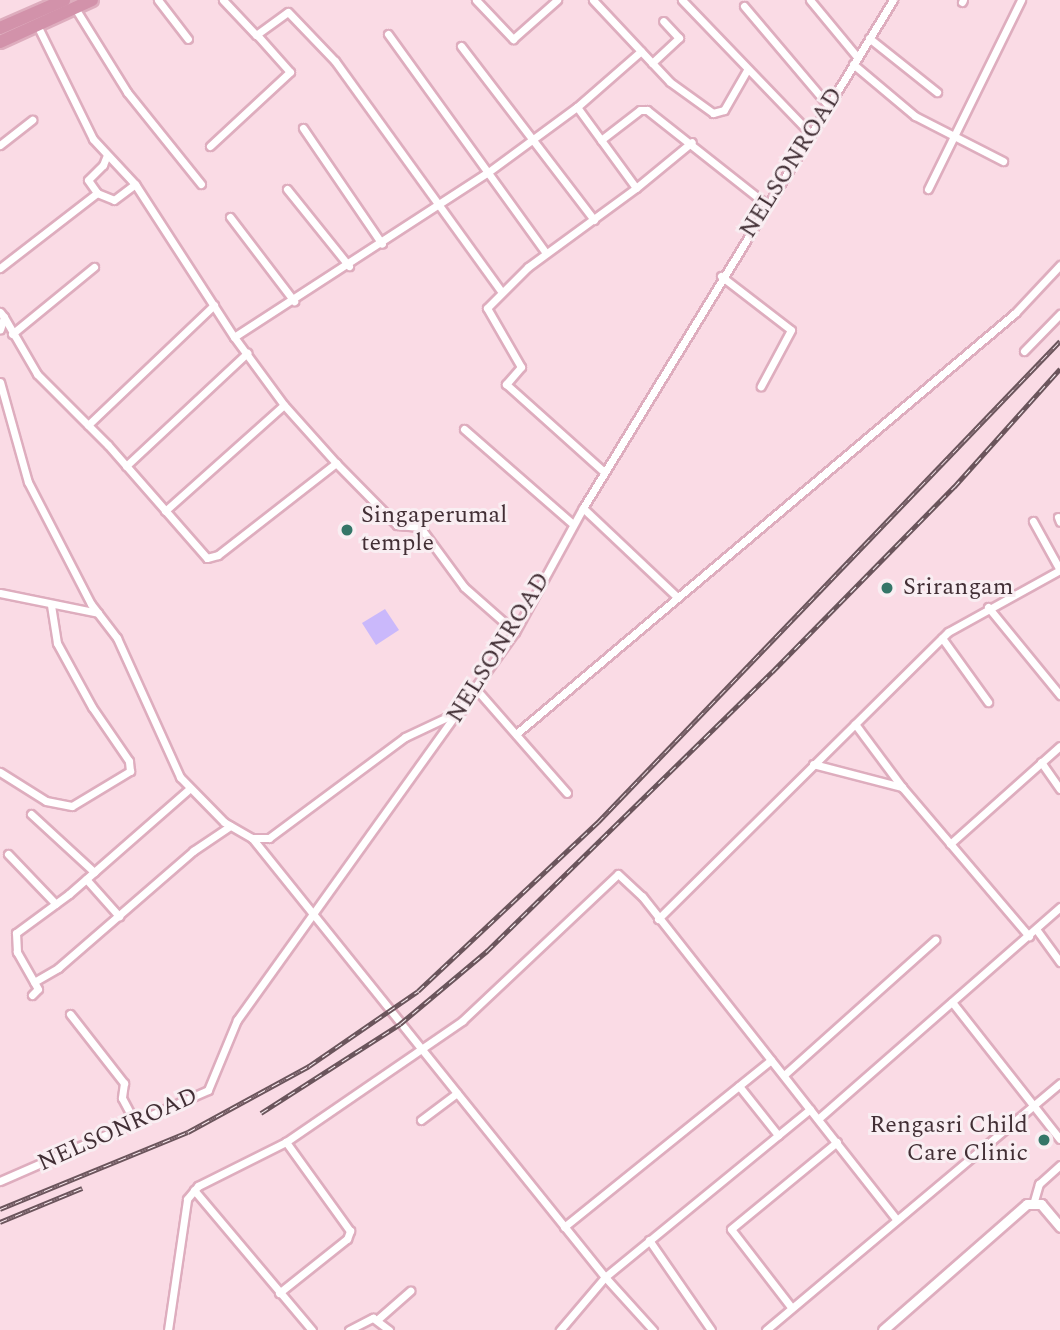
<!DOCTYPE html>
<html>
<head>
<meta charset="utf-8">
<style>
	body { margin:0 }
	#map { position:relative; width:1060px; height:1330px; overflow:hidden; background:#fadbe5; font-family:Spectral,serif }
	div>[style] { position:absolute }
	.water>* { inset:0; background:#cab8fb }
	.roads { filter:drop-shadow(2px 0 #deadbe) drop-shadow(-2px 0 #deadbe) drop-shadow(0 2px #deadbe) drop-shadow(0 -2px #deadbe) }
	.minor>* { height:7px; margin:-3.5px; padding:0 3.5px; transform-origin:3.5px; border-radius:3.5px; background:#fff }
	.tertiary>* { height:9px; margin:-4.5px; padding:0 4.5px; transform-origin:4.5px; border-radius:4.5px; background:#fff }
	.trunk>* { height:12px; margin:-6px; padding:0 6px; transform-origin:6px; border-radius:6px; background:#d292aa }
	.rail>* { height:5px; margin-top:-2.5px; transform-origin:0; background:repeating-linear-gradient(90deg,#f9eef2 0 8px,#6b555c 0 16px); box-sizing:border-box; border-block:2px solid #6b555c }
	.dots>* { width:19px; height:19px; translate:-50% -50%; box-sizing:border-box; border:4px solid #f9eef2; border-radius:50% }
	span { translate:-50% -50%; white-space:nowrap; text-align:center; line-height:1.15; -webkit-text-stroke:6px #f9eef2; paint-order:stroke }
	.street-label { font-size:24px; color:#422f35 }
	.poi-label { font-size:24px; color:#422f35 }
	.left { translate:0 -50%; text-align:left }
	.right { translate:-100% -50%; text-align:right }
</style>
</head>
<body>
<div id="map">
	<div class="water">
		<i style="clip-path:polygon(385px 609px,399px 630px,376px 645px,362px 623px)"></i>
	</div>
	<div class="roads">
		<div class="minor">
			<i style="left:158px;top:0;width:49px;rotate:52.4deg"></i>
			<i style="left:223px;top:0;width:48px;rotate:46.7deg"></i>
			<i style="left:256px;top:35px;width:39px;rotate:-36deg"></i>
			<i style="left:288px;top:12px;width:68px;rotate:46.2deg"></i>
			<i style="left:335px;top:61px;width:282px;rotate:54.2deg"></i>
			<i style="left:476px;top:0;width:54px;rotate:46.5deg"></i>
			<i style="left:513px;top:39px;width:59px;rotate:-41.6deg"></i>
			<i style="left:593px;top:0;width:112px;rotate:46.8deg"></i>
			<i style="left:670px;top:82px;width:53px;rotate:35.8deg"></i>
			<i style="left:713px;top:113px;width:11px;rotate:-15deg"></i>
			<i style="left:724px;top:110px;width:46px;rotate:-60.1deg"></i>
			<i style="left:682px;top:0;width:185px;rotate:46.1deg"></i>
			<i style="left:810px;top:0;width:75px;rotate:50.4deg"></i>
			<i style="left:962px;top:2px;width:2px;rotate:-63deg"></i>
			<i style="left:744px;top:6px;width:130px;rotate:49.7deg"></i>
			<i style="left:75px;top:8px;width:99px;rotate:58.2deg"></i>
			<i style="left:127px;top:92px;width:118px;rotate:51.2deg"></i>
			<i style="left:37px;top:25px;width:127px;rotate:63.8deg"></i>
			<i style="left:93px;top:139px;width:62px;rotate:47deg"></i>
			<i style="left:135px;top:184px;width:182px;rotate:57.1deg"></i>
			<i style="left:234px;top:337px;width:302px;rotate:-33deg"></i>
			<i style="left:487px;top:173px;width:112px;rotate:-36.3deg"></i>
			<i style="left:577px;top:107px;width:85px;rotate:-41.2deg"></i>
			<i style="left:388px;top:34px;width:270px;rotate:54.2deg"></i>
			<i style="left:869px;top:38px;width:87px;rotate:38.5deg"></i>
			<i style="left:461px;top:46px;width:219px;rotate:52.6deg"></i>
			<i style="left:652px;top:63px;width:37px;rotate:-43deg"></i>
			<i style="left:679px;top:38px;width:23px;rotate:-133deg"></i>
			<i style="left:853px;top:64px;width:81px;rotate:40deg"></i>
			<i style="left:915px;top:116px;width:99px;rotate:27.1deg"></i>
			<i style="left:577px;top:107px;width:100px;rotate:53.9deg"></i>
			<i style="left:636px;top:188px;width:134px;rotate:143.8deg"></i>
			<i style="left:528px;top:267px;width:58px;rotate:135deg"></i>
			<i style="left:487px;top:308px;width:68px;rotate:60deg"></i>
			<i style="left:521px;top:367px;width:23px;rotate:131deg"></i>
			<i style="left:506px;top:384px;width:132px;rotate:41.9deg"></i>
			<i style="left:303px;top:128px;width:140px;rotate:55.7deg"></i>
			<i style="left:601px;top:140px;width:49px;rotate:-37.6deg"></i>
			<i style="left:640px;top:110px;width:7px"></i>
			<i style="left:647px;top:110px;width:152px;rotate:38.3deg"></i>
			<i style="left:0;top:145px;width:41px;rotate:-38deg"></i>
			<i style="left:210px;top:146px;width:109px;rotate:-42.8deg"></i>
			<i style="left:290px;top:72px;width:50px;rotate:-131.7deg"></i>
			<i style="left:107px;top:155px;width:11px;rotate:112deg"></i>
			<i style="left:103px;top:165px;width:21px;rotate:135deg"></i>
			<i style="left:88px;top:180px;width:16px;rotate:55deg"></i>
			<i style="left:97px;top:193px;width:18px;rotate:22deg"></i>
			<i style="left:114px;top:200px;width:26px;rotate:-37deg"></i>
			<i style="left:636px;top:188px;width:72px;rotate:-39.4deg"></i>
			<i style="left:287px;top:189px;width:99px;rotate:51.2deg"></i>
			<i style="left:928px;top:189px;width:211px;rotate:-63.8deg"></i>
			<i style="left:230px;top:217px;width:106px;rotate:52.7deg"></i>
			<i style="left:0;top:268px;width:123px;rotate:-37.7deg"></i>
			<i style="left:721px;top:276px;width:88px;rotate:37.6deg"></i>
			<i style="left:791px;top:330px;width:64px;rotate:118.2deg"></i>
			<i style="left:0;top:312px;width:6px;rotate:51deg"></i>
			<i style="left:4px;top:317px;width:13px;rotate:108deg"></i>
			<i style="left:4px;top:317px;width:66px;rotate:59.9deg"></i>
			<i style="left:37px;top:374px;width:100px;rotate:45deg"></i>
			<i style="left:108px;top:445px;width:150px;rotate:48.8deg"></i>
			<i style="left:207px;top:558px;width:11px;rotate:-15deg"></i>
			<i style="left:218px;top:555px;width:150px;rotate:-37.9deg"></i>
			<i style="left:336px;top:463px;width:78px;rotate:-131.9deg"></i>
			<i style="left:284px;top:405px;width:84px;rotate:-126.3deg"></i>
			<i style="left:12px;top:334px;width:106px;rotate:-39.3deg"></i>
			<i style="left:1024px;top:351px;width:52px;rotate:-45.8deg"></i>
			<i style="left:0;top:382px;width:104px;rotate:74.4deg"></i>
			<i style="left:28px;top:482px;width:137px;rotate:62.7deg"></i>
			<i style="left:91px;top:604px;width:43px;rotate:52.6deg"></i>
			<i style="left:117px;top:638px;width:153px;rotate:65.6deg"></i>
			<i style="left:180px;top:777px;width:63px;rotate:45.6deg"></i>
			<i style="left:224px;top:822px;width:32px;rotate:30deg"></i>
			<i style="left:252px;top:838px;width:17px"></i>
			<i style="left:269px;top:838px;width:169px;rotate:-36.6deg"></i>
			<i style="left:405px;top:737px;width:63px;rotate:-25.3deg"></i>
			<i style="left:88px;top:425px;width:174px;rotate:-43.6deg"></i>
			<i style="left:464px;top:429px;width:145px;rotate:41.1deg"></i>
			<i style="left:336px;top:463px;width:87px;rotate:45.5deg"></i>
			<i style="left:397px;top:525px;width:23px;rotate:5deg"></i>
			<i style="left:420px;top:527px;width:74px;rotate:53.7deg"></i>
			<i style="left:464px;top:587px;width:68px;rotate:41.4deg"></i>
			<i style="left:126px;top:466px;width:166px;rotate:-43deg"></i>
			<i style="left:583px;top:508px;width:128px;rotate:43.4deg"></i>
			<i style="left:165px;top:511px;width:159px;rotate:-41.7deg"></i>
			<i style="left:1058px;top:517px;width:5px;rotate:68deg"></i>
			<i style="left:0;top:593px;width:100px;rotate:11.5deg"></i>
			<i style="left:988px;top:607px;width:114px;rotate:50.7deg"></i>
			<i style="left:942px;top:638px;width:79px;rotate:54.3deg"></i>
			<i style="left:476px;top:689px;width:138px;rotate:48.8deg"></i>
			<i style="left:855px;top:724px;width:79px;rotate:53.3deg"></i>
			<i style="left:516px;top:734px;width:653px;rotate:-40.15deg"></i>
			<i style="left:1015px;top:313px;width:66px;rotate:-46.8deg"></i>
			<i style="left:1041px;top:762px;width:33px;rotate:55deg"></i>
			<i style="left:813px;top:764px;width:92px;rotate:14.5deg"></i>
			<i style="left:902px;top:787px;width:196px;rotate:49.6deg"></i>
			<i style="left:0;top:772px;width:54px;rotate:32.2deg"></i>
			<i style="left:46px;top:801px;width:26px;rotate:11deg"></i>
			<i style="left:72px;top:806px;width:68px;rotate:-31.1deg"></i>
			<i style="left:130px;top:771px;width:10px;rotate:-96deg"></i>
			<i style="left:129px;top:761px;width:65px;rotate:-124.4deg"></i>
			<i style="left:92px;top:707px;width:73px;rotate:-118.7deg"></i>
			<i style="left:57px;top:643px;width:39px;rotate:-99deg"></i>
			<i style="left:31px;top:814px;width:86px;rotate:42.6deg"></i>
			<i style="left:252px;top:838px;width:563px;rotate:51.2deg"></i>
			<i style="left:605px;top:1277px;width:70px;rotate:130.3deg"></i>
			<i style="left:950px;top:844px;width:147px;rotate:-41.7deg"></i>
			<i style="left:8px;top:854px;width:69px;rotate:46.2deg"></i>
			<i style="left:86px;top:879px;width:50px;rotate:48.3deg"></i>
			<i style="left:658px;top:919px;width:408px;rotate:-44.7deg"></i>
			<i style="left:948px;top:632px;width:128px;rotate:-29deg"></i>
			<i style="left:1060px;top:570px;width:56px;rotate:-118.9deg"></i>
			<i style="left:1036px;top:929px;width:41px;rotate:54deg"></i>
			<i style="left:34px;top:982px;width:28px;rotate:-30deg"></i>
			<i style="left:58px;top:968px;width:179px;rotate:-40.9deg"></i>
			<i style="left:193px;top:851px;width:45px;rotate:-34deg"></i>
			<i style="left:32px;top:995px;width:8px;rotate:-45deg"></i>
			<i style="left:38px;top:989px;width:43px;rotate:-119.6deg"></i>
			<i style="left:17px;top:952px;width:19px;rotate:-93deg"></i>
			<i style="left:16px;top:933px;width:66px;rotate:-36.3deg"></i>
			<i style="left:69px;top:894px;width:159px;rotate:-41.2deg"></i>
			<i style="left:952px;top:1002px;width:174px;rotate:51.8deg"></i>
			<i style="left:70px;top:1014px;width:88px;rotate:52deg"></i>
			<i style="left:124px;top:1083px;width:15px;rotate:98deg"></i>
			<i style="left:122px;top:1098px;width:27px;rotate:62deg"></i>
			<i style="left:784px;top:1075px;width:203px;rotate:-41.8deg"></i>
			<i style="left:739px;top:1086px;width:63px;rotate:51.5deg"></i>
			<i style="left:818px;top:1119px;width:322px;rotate:-41.2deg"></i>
			<i style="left:421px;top:1120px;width:45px;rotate:-36.9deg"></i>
			<i style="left:0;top:1181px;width:227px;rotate:-23.6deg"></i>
			<i style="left:208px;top:1090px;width:76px;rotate:-67.5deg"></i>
			<i style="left:237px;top:1020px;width:477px;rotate:-54.4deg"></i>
			<i style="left:515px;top:632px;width:141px;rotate:-61.3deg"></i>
			<i style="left:583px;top:508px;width:595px;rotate:-58.61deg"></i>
			<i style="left:194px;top:1190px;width:183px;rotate:49.9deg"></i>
			<i style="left:1034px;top:1201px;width:18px;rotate:-74deg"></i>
			<i style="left:1039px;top:1184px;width:28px;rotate:-42deg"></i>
			<i style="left:564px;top:1227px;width:266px;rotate:-38.9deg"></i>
			<i style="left:649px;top:1240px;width:109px;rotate:55.4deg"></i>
			<i style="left:279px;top:1293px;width:87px;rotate:-38.5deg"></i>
			<i style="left:347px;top:1239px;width:9px;rotate:-69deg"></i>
			<i style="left:350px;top:1231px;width:110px;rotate:-125.7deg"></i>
			<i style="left:791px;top:1307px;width:98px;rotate:-127.6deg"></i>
			<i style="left:731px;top:1229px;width:137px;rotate:-39.4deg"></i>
			<i style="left:378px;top:1319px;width:43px;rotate:-41.2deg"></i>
			<i style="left:168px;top:1330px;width:132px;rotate:-81.7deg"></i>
			<i style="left:187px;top:1199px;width:17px;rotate:-50deg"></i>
			<i style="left:198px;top:1186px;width:98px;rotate:-26.6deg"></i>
			<i style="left:286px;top:1142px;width:214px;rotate:-34.5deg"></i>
			<i style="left:462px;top:1021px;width:214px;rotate:-43.3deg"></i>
			<i style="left:618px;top:874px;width:33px;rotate:43deg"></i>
			<i style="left:642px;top:896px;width:411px;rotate:51.8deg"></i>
			<i style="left:349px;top:1330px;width:27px;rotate:-27deg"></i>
			<i style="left:373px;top:1318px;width:20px;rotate:37deg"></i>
			<i style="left:653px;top:1330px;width:72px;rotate:-132.2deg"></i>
			<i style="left:605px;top:1277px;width:265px;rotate:-39.3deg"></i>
			<i style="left:766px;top:1330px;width:384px;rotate:-40deg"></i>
		</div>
		<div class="tertiary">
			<i style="left:883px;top:1330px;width:191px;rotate:-41.2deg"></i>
			<i style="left:1027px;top:1204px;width:14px"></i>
			<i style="left:1041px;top:1204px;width:30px;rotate:50deg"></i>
		</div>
		<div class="trunk">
			<i style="left:0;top:28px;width:70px;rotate:-23.6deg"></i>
			<i style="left:0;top:42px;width:101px;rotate:-24.5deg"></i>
		</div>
	</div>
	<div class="rail">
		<i style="left:261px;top:1113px;width:165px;rotate:-32.6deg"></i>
		<i style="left:400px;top:1024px;width:114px;rotate:-40deg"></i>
		<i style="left:487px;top:951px;width:399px;rotate:-44.4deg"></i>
		<i style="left:772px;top:672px;width:260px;rotate:-45.5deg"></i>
		<i style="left:954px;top:487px;width:159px;rotate:-48.1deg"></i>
		<i style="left:0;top:1209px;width:203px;rotate:-22.3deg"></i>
		<i style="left:188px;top:1132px;width:138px;rotate:-28.6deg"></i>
		<i style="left:309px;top:1066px;width:132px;rotate:-34.5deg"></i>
		<i style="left:418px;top:991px;width:247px;rotate:-43.2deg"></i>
		<i style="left:598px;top:822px;width:667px;rotate:-46.15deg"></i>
		<i style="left:0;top:1222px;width:89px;rotate:-22.5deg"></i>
	</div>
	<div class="dots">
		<i style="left:347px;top:530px;background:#347668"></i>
		<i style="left:887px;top:588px;background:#347668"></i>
		<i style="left:1044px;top:1140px;background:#347668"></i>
	</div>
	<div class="street-label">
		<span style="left:792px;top:163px;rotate:-58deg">NELSONROAD</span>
		<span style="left:499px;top:648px;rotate:-58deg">NELSONROAD</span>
		<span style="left:118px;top:1130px;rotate:-24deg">NELSONROAD</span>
	</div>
	<div class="poi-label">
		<span class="left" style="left:361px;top:530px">Singaperumal<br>temple</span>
		<span class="left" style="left:903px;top:588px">Srirangam</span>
		<span class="right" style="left:1028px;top:1140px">Rengasri Child<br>Care Clinic</span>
	</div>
</div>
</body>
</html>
